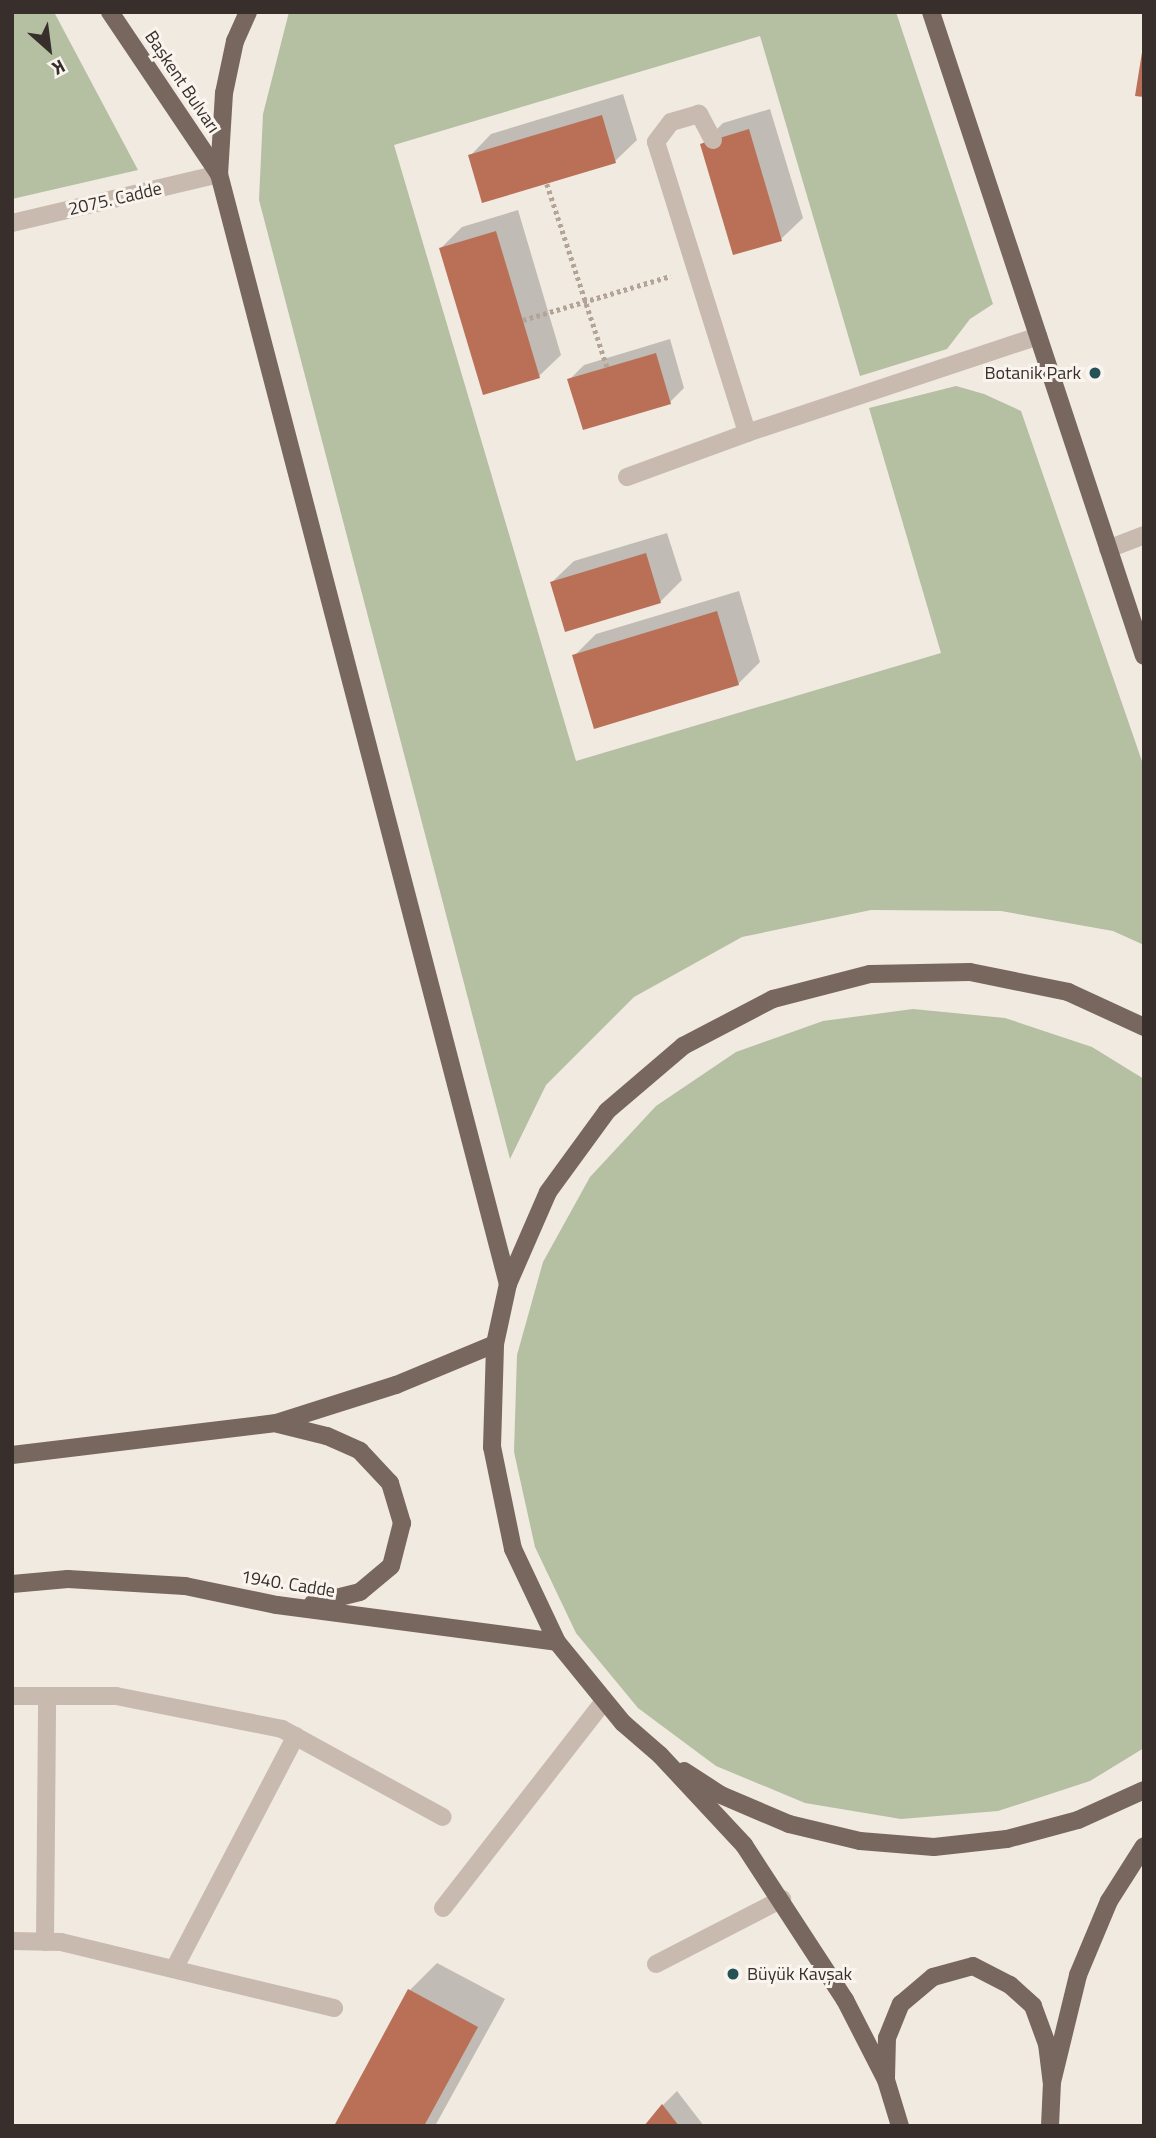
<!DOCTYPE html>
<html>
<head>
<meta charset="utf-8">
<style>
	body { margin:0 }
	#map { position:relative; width:1156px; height:2138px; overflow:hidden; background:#f1eae1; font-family:"Titillium Web",sans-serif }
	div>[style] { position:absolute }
	.green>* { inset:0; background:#b5bfa2 }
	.shadow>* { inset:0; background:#0003 }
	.building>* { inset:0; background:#b97057 }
	.path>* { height:4.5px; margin-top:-2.25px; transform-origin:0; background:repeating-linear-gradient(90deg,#b4a498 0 3.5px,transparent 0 7px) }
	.service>* { height:18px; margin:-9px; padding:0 9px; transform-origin:9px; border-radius:9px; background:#c8baae }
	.minor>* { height:18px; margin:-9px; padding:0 9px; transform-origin:9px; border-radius:9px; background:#c8baae }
	.tertiary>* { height:18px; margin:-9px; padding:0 9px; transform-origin:9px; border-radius:9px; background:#c8baae }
	.primary>* { height:18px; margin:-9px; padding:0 9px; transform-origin:9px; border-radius:9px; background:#78675f }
	.dots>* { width:19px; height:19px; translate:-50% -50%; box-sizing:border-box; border:4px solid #f9f4ed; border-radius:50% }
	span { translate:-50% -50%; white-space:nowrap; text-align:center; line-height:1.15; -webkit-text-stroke:6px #f9f4ed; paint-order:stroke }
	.street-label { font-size:18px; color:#382f2c }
	.poi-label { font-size:18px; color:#382f2c }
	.right { translate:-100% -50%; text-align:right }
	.left { translate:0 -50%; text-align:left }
	.frame { position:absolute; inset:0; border:14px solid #382f2c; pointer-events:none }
	.north { position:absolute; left:14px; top:14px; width:70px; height:70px; -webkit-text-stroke:5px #f9f4ed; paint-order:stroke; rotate:152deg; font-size:19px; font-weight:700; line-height:28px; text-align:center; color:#382f2c }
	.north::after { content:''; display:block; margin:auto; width:24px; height:32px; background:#382f2c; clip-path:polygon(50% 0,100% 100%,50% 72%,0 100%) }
</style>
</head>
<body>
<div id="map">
	<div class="green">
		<i style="clip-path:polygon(12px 12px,54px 12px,138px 170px,12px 199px)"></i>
		<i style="clip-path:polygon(289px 12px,896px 12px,993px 304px,970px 319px,947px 349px,860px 376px,760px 36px,394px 145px,576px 761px,941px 653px,869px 408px,956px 386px,984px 394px,1021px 411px,1144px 767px,1144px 945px,1113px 931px,1001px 911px,871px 910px,742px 937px,634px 997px,546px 1085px,510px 1159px,259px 200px,263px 114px)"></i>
		<i style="clip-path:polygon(913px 1009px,1005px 1018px,1092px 1047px,1144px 1079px,1144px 1748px,1090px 1781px,998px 1811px,901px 1819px,805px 1803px,716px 1766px,638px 1708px,576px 1633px,535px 1547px,514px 1452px,517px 1355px,543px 1262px,590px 1177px,656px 1106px,736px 1052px,823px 1021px)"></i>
	</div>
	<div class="shadow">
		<i style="clip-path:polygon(623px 94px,637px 140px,615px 161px,470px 156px,491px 134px)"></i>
		<i style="clip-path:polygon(770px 109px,803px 218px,781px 239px,702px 144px,723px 123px)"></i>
		<i style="clip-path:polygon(518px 210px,561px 355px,539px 376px,441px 248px,462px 227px)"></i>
		<i style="clip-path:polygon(670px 339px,684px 388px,670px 402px,569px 380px,584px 365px)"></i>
		<i style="clip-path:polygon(667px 533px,682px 580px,660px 602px,552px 582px,574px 561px)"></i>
		<i style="clip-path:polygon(739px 591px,760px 662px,738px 684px,574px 656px,596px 634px)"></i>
		<i style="clip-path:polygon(437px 1963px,505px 1999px,435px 2126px,336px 2126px,410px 1990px)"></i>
		<i style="clip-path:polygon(677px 2091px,704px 2126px,646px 2126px,663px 2105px)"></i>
	</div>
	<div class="building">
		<i style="clip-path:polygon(1144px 40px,1144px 97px,1135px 96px)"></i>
		<i style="clip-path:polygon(602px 115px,616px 163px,482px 203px,468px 155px)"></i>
		<i style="clip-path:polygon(749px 129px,782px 241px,733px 255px,700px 144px)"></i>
		<i style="clip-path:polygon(496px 231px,540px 378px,483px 395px,439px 248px)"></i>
		<i style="clip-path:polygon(656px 353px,671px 404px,583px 430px,567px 379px)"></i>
		<i style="clip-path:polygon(646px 553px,661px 603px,565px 632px,550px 582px)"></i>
		<i style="clip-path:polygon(717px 611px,739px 685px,594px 729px,572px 655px)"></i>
		<i style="clip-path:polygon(408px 1989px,478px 2027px,424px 2126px,334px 2126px)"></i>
		<i style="clip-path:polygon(662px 2104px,679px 2126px,644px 2126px)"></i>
	</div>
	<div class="path">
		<i style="left:547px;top:184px;width:193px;rotate:71.8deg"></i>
		<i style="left:523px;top:320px;width:154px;rotate:-16.6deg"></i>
	</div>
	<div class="service">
		<i style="left:713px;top:140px;width:30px;rotate:-118deg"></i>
		<i style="left:699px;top:114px;width:29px;rotate:164deg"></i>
		<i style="left:671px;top:122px;width:25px;rotate:127deg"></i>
		<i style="left:656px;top:142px;width:305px;rotate:72.6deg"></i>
		<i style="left:747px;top:433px;width:307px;rotate:-18.4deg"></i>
		<i style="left:627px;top:477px;width:128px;rotate:-20.1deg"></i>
		<i style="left:443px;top:1908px;width:262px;rotate:-52.1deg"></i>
		<i style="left:656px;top:1964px;width:142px;rotate:-27.3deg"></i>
	</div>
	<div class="minor">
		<i style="left:1108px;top:549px;width:39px;rotate:-21deg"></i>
		<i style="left:12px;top:1696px;width:104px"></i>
		<i style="left:116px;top:1696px;width:169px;rotate:11.2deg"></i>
		<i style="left:282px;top:1729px;width:183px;rotate:28.7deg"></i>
		<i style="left:12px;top:1941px;width:49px;rotate:1.2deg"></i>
		<i style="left:61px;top:1942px;width:281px;rotate:13.6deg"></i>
		<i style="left:45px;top:1942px;width:246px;rotate:-89.5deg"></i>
		<i style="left:174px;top:1969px;width:263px;rotate:-62.4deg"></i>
	</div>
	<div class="tertiary">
		<i style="left:12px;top:223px;width:213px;rotate:-13.3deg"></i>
	</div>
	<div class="primary">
		<i style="left:110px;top:12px;width:195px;rotate:56.1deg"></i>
		<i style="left:248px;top:12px;width:32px;rotate:114deg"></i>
		<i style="left:235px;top:41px;width:53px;rotate:101.9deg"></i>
		<i style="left:224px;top:93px;width:81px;rotate:93.5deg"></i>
		<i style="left:219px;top:174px;width:1147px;rotate:75.41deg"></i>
		<i style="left:931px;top:12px;width:678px;rotate:71.7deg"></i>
		<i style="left:278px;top:1424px;width:50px;rotate:13.8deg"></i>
		<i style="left:327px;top:1436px;width:36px;rotate:24deg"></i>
		<i style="left:360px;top:1451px;width:44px;rotate:46.8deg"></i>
		<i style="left:390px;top:1483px;width:42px;rotate:73.3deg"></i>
		<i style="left:402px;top:1523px;width:44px;rotate:104.3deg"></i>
		<i style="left:391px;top:1566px;width:40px;rotate:140deg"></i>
		<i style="left:360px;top:1592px;width:49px;rotate:166deg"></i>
		<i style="left:12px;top:1455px;width:266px;rotate:-6.9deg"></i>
		<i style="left:276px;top:1423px;width:126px;rotate:-17.6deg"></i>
		<i style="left:396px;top:1385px;width:107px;rotate:-22.5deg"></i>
		<i style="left:12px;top:1584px;width:56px;rotate:-5.1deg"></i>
		<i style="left:68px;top:1579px;width:117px;rotate:3.4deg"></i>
		<i style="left:185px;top:1586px;width:94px;rotate:11.7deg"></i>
		<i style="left:277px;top:1605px;width:282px;rotate:7.5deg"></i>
		<i style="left:684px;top:1771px;width:44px;rotate:33deg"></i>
		<i style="left:721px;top:1795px;width:74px;rotate:23.1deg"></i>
		<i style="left:789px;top:1824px;width:73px;rotate:13.5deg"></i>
		<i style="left:860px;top:1841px;width:74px;rotate:4.6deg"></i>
		<i style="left:934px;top:1847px;width:73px;rotate:-6.3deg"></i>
		<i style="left:1007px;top:1839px;width:73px;rotate:-15deg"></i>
		<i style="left:1078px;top:1820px;width:72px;rotate:-24.4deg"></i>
		<i style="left:886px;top:2078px;width:40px;rotate:-88.6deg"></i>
		<i style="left:887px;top:2038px;width:37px;rotate:-68deg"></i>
		<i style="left:901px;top:2004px;width:42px;rotate:-40.2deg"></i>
		<i style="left:933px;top:1977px;width:41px;rotate:-15.4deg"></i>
		<i style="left:973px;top:1966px;width:42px;rotate:27.2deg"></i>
		<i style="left:1010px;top:1985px;width:31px;rotate:42deg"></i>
		<i style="left:1033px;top:2006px;width:40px;rotate:69.8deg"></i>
		<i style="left:1047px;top:2044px;width:38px;rotate:83deg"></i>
		<i style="left:900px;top:2126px;width:48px;rotate:-106.9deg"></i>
		<i style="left:886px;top:2080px;width:90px;rotate:-117.1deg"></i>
		<i style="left:845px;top:2000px;width:185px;rotate:-123.1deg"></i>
		<i style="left:744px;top:1845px;width:123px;rotate:-133deg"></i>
		<i style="left:660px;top:1755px;width:49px;rotate:-139.1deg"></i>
		<i style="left:623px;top:1723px;width:104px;rotate:-129.2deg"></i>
		<i style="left:557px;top:1642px;width:103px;rotate:-115.3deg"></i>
		<i style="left:513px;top:1549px;width:104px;rotate:-101.6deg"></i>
		<i style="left:492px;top:1447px;width:103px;rotate:-88.3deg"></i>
		<i style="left:495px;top:1344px;width:61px;rotate:-77.8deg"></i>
		<i style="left:508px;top:1284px;width:100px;rotate:-66.5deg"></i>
		<i style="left:548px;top:1192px;width:100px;rotate:-53.9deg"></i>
		<i style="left:607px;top:1111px;width:100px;rotate:-40.5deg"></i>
		<i style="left:683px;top:1046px;width:102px;rotate:-27.6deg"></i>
		<i style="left:773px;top:999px;width:100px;rotate:-14.5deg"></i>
		<i style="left:870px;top:974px;width:100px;rotate:-1.1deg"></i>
		<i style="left:970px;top:972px;width:100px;rotate:11.5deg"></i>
		<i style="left:1068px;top:992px;width:84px;rotate:24.7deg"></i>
		<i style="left:1050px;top:2126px;width:44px;rotate:-87.4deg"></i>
		<i style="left:1052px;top:2082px;width:110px;rotate:-76.3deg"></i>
		<i style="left:1078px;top:1975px;width:80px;rotate:-67.3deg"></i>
		<i style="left:1109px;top:1901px;width:65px;rotate:-57.5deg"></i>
	</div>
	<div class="dots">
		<i style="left:1095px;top:373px;background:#255255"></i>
		<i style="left:733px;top:1974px;background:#255255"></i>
	</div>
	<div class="street-label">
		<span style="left:182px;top:82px;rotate:56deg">Başkent Bulvarı</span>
		<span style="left:115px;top:199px;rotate:-13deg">2075. Cadde</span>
		<span style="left:288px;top:1584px;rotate:9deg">1940. Cadde</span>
	</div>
	<div class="poi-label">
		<span class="right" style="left:1081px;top:373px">Botanik Park</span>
		<span class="left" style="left:747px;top:1974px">Büyük Kavşak</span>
	</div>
	<div class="frame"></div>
	<div class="north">K</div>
</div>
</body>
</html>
